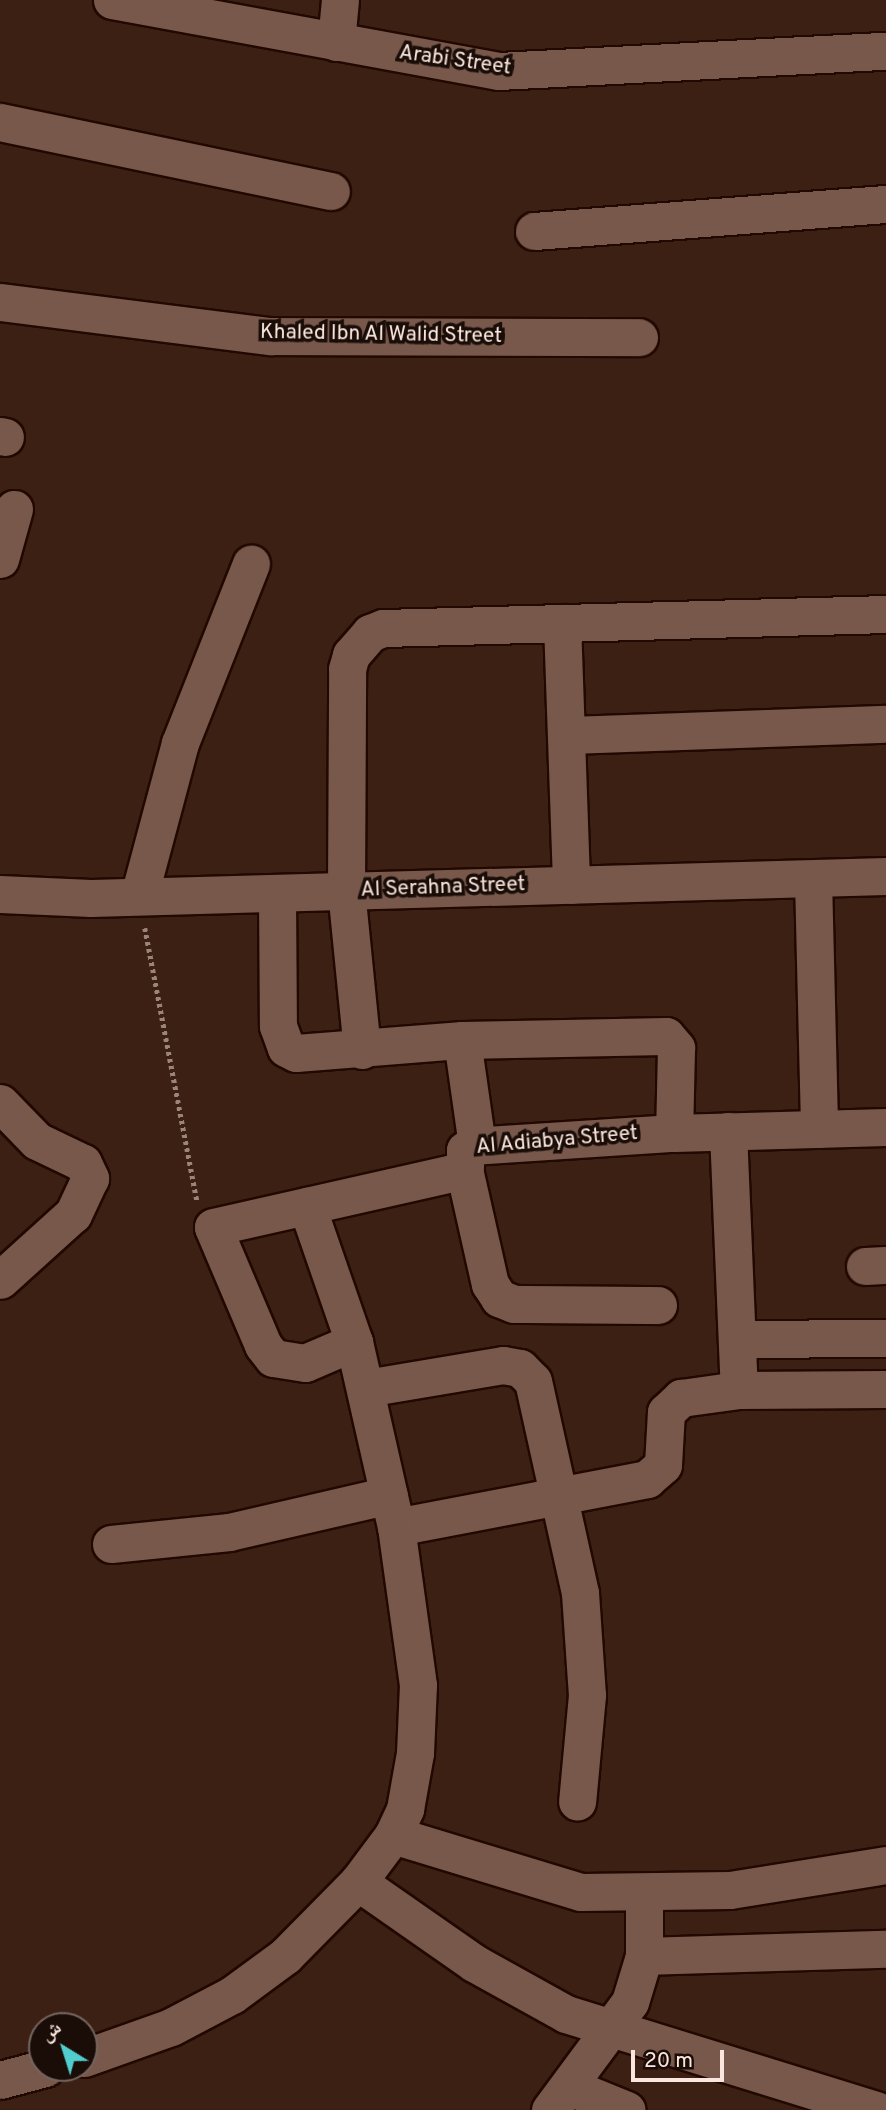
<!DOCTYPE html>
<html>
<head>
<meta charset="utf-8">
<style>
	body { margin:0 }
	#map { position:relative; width:886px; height:2110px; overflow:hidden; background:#3c2014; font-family:Overpass,"Noto Naskh Arabic",sans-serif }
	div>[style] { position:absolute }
	.path>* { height:4.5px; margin-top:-2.25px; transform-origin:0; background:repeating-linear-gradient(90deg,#9c847a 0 3.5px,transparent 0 7px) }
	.roads { filter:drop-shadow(2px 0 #210801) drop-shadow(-2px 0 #210801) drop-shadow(0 2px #210801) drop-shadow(0 -2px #210801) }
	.minor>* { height:37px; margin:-18.5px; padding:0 18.5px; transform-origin:18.5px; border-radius:18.5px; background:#78584b }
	span { translate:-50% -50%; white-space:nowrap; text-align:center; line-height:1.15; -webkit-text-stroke:7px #1a0d08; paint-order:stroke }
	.street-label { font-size:21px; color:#fae6de }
	.north { position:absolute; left:28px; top:2012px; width:70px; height:70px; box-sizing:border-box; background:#1a0d08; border:2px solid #74645e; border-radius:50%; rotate:322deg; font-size:19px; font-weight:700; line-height:28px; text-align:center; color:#fae6de }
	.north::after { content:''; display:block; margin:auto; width:24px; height:32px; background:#52cdcd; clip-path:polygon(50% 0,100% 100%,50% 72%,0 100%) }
	.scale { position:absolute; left:631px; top:2050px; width:93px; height:32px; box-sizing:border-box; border:4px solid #fae6de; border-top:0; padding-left:9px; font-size:21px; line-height:24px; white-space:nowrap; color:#fae6de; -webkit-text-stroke:5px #1a0d08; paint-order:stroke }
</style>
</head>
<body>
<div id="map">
	<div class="path">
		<i style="left:145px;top:928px;width:278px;rotate:79.2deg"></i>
	</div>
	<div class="roads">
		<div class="minor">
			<i style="left:112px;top:0;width:393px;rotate:10.4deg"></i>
			<i style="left:499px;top:71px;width:388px;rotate:-3deg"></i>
			<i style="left:336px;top:42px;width:42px;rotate:-84.6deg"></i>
			<i style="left:0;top:122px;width:338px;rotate:11.8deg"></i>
			<i style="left:534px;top:231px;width:353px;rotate:-4.4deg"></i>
			<i style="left:0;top:302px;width:273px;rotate:7.2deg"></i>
			<i style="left:271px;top:336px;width:368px;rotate:0.2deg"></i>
			<i style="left:0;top:436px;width:5px;rotate:11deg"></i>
			<i style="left:0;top:559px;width:52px;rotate:-74.4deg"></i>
			<i style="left:562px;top:623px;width:262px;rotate:88deg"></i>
			<i style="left:567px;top:735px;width:319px;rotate:-2deg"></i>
			<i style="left:813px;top:879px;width:250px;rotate:88.6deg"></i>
			<i style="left:277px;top:893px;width:133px;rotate:89.6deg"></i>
			<i style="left:278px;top:1026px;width:23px;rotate:70deg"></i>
			<i style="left:286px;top:1048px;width:11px;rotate:27deg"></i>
			<i style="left:296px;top:1053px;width:167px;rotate:-4.5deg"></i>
			<i style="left:462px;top:1040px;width:204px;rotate:-1.1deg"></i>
			<i style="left:666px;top:1036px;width:16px;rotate:50deg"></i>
			<i style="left:676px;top:1048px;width:85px;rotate:91.3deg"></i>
			<i style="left:0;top:894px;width:91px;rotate:2.5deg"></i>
			<i style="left:91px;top:898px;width:795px;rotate:-1.59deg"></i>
			<i style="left:139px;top:896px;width:158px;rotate:-75deg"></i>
			<i style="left:180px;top:743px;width:193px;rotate:-68.4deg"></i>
			<i style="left:462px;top:1040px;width:106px;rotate:81.9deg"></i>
			<i style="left:362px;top:1050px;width:160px;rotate:-95.7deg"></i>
			<i style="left:346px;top:891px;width:222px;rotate:-89.7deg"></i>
			<i style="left:347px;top:669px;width:15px;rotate:-74deg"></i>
			<i style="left:351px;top:655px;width:29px;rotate:-49deg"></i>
			<i style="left:370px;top:633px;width:14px;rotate:-21deg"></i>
			<i style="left:383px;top:628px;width:503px;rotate:-1.59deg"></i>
			<i style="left:0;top:1103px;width:53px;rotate:45.8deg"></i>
			<i style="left:37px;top:1141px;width:51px;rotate:25.6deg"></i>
			<i style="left:83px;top:1163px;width:17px;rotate:65deg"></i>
			<i style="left:90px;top:1178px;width:40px;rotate:115deg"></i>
			<i style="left:73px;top:1214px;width:98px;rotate:137.9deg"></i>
			<i style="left:728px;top:1131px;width:259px;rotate:87.6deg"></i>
			<i style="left:464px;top:1169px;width:118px;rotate:77.3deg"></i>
			<i style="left:490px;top:1284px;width:17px;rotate:57deg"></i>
			<i style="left:499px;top:1298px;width:16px;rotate:22deg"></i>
			<i style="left:514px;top:1304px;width:144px;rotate:0.4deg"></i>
			<i style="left:865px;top:1266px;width:21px;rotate:-3deg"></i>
			<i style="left:737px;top:1339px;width:149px;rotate:-0.4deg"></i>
			<i style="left:354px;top:1342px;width:53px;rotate:156.8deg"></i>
			<i style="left:305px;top:1363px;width:32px;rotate:-171deg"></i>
			<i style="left:273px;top:1358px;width:16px;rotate:-128deg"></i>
			<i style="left:263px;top:1345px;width:128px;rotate:-113deg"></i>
			<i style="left:213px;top:1227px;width:251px;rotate:-12.7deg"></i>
			<i style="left:458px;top:1172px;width:9px;rotate:-41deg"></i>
			<i style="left:465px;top:1166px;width:16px;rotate:-90deg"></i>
			<i style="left:465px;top:1150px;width:7px;rotate:-34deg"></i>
			<i style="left:471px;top:1146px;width:203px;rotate:-3.7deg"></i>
			<i style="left:674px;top:1133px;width:212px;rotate:-1.6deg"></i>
			<i style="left:366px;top:1388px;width:139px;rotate:-9.5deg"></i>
			<i style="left:503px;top:1365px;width:17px;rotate:10deg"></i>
			<i style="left:520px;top:1368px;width:18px;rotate:45deg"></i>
			<i style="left:533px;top:1381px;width:217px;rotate:77.5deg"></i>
			<i style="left:580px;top:1593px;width:102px;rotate:86.1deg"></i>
			<i style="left:587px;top:1695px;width:107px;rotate:95.3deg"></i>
			<i style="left:396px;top:1527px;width:256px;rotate:-10.8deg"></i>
			<i style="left:647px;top:1479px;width:21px;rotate:-41deg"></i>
			<i style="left:663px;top:1465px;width:53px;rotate:-86.8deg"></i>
			<i style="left:666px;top:1412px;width:21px;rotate:-43deg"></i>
			<i style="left:681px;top:1398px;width:59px;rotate:-7.9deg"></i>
			<i style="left:739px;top:1390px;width:147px;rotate:-0.4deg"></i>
			<i style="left:111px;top:1544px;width:119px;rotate:-5.8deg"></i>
			<i style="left:229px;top:1532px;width:164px;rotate:-13deg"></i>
			<i style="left:393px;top:1835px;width:196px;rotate:16.9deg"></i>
			<i style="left:581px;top:1892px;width:149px;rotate:-0.8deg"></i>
			<i style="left:730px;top:1890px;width:158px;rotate:-9.1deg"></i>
			<i style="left:358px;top:1882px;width:141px;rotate:34.9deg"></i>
			<i style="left:474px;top:1963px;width:105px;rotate:29deg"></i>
			<i style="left:566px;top:2014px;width:325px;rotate:17.2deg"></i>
			<i style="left:644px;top:1956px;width:242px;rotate:-1.7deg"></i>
			<i style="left:84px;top:2058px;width:92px;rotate:-19.6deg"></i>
			<i style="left:171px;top:2027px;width:69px;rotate:-27.7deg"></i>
			<i style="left:232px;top:1995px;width:66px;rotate:-36.3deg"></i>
			<i style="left:285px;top:1956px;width:104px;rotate:-45.4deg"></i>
			<i style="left:358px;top:1882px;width:59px;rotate:-53.3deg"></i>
			<i style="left:393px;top:1835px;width:29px;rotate:-65deg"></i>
			<i style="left:405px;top:1809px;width:57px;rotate:-79.9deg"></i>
			<i style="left:415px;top:1753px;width:68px;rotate:-87.5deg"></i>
			<i style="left:418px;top:1685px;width:160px;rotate:-97.9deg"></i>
			<i style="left:396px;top:1527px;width:190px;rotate:-102.8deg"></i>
			<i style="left:354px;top:1342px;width:144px;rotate:-109.1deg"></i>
			<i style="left:0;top:2080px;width:47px;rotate:-14.9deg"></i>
			<i style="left:570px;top:2087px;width:61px;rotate:22deg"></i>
			<i style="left:550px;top:2110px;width:134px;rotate:-53.5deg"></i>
			<i style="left:630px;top:2002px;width:48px;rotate:-73.1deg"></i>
			<i style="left:644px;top:1956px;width:62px;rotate:-90deg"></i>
		</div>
	</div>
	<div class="street-label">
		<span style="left:455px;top:61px;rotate:8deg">Arabi Street</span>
		<span style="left:381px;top:335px;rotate:1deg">Khaled Ibn Al Walid Street</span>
		<span style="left:443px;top:888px;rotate:-2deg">Al Serahna Street</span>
		<span style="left:557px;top:1141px;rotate:-5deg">Al Adiabya Street</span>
	</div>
	<div class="north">ش</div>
	<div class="scale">20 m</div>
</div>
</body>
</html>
